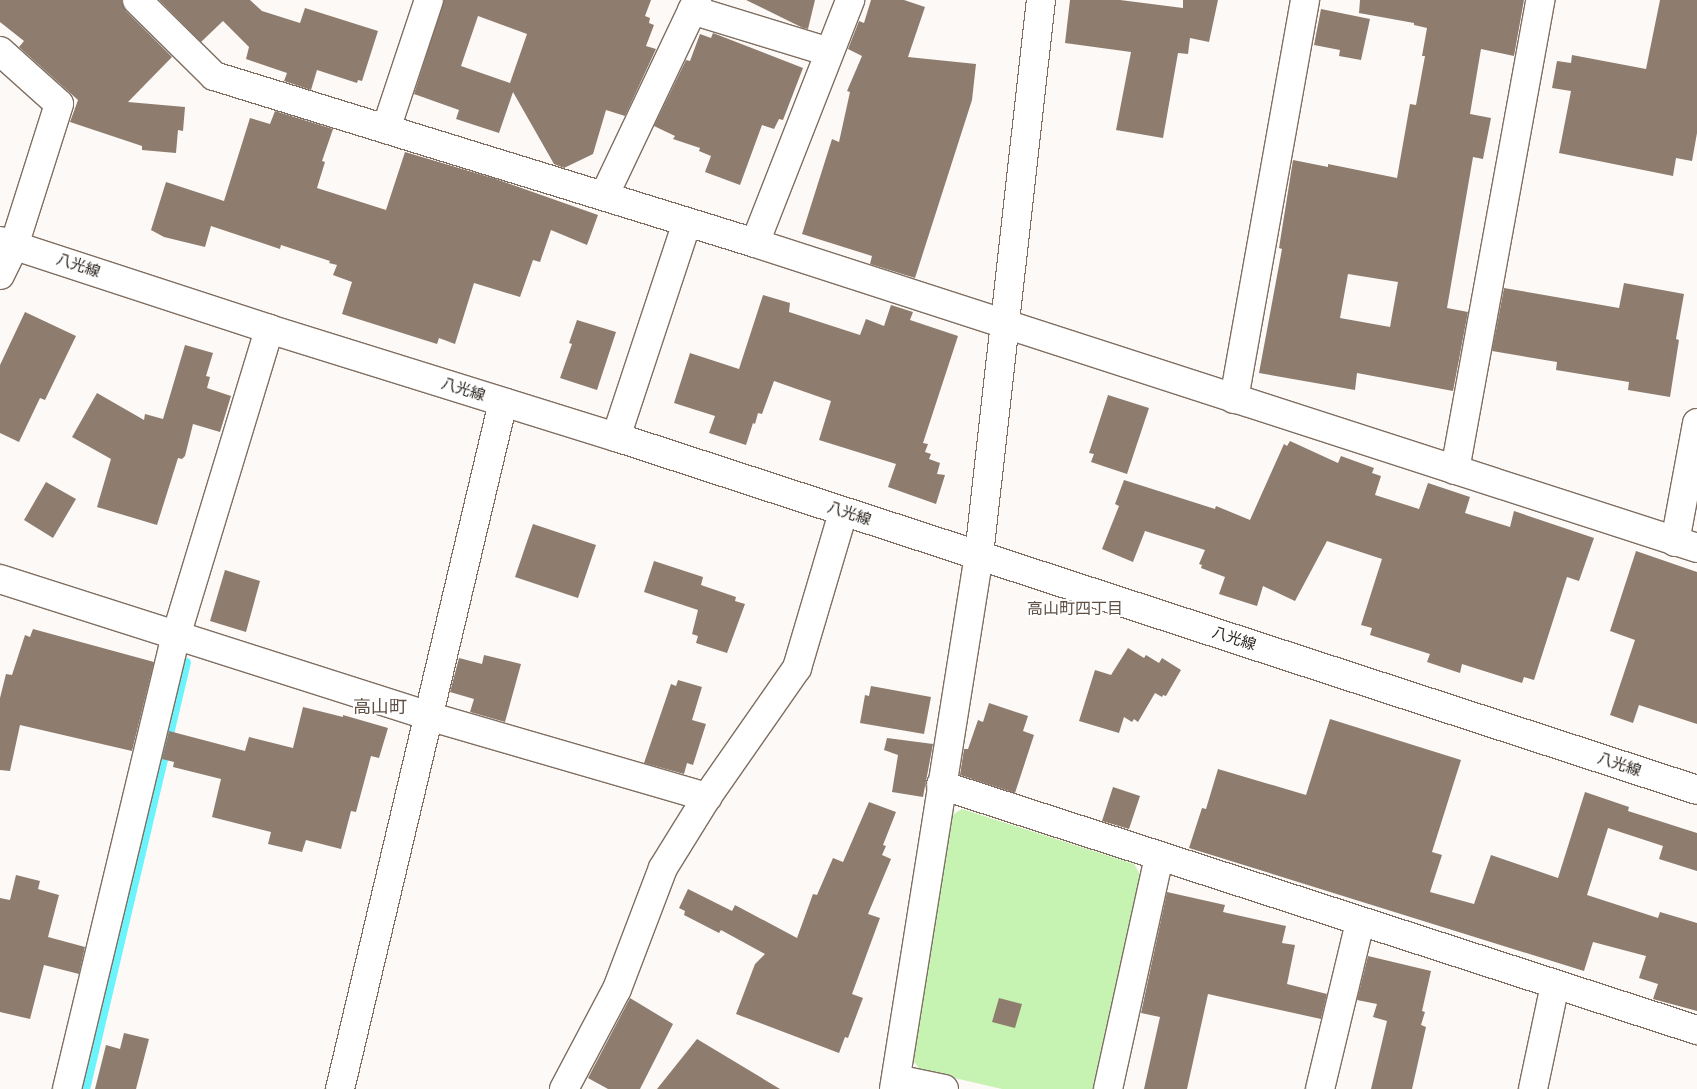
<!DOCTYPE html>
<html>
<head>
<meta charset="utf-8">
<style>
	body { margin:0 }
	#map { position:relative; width:1697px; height:1089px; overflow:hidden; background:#fdf9f6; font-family:Signika,"Noto Sans JP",sans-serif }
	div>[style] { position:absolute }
	.green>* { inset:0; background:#c7f3b2 }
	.stream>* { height:9px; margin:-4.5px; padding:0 4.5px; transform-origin:4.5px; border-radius:4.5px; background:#6cf4fc }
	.building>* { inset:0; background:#8e7d6f }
	.roads { filter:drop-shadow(1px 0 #7f6e61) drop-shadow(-1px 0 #7f6e61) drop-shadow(0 1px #7f6e61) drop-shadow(0 -1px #7f6e61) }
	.minor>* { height:28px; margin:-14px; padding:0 14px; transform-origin:14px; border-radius:14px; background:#fff }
	.tertiary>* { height:28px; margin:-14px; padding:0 14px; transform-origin:14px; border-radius:14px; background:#fff }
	span { translate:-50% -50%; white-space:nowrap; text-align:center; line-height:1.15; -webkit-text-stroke:4px #fff; paint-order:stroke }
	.street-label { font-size:15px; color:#29221c }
	.neighbourhood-label { font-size:16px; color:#605044 }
	.quarter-label { font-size:18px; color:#605044 }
</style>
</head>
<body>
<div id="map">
	<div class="green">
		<i style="clip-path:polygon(962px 809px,1134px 864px,1141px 876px,1094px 1089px,1002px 1089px,920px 1070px,913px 1060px,952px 815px)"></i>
	</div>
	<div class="stream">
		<i style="left:85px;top:1089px;width:439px;rotate:-76.7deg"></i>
	</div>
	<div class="building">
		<i style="clip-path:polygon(0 0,122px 0,126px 11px,172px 57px,128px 102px,185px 107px,183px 131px,178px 130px,176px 153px,142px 150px,142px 146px,70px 122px,78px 100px,19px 47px,24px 41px,0 22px)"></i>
		<i style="clip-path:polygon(159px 0,250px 0,262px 11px,300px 23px,305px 8px,378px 31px,362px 81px,358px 80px,357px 83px,317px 70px,311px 90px,284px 81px,287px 73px,246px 59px,249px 47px,223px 21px,201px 42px)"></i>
		<i style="clip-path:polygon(evenodd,444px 0,651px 0,645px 16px,650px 18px,649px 23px,654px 25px,646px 46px,656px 49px,625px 116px,606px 110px,593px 154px,564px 168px,554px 164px,513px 92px,499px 133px,456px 119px,459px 110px,414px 94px,444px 0,478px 16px,527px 34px,510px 83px,461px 66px,478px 16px)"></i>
		<i style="clip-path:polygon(746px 0,815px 0,808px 29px,803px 28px)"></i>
		<i style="clip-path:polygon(871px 0,904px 0,925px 7px,908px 57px,976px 64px,972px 100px,915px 278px,870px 264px,872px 256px,802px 234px,832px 139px,839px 142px,850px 92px,847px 91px,862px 56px,848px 49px,859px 21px,864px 23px)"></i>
		<i style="clip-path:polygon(1070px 0,1120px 0,1183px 8px,1183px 0,1218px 0,1209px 42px,1190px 38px,1188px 54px,1178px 53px,1163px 138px,1116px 130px,1131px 52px,1065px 43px)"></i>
		<i style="clip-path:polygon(evenodd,1360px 0,1524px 0,1514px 56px,1481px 49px,1470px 114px,1491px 118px,1483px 159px,1473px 157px,1447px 308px,1468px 312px,1453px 391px,1357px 373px,1355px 390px,1259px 373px,1282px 249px,1279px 248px,1293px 160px,1328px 167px,1328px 164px,1397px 178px,1410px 104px,1416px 105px,1425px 56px,1422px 56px,1427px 28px,1414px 25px,1414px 23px,1359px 13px,1360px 0,1348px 274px,1398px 282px,1390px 327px,1340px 318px,1348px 274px)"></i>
		<i style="clip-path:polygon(1660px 0,1697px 0,1697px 133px,1692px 161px,1676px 158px,1673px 176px,1559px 153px,1571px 91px,1552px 88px,1557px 61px,1571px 63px,1572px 55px,1646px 69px)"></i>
		<i style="clip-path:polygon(1321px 9px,1370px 19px,1361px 60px,1339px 56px,1340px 50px,1314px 45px)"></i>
		<i style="clip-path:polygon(713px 33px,803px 68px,783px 120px,779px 119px,774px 129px,762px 125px,740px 185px,705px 172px,711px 156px,699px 151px,700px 148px,673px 139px,675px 136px,654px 126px,686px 60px,690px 61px,700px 34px,711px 38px)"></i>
		<i style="clip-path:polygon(275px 111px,333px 129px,322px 161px,325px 162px,317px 188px,386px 210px,405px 152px,496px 179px,598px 215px,587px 245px,551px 230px,540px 262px,533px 260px,520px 297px,474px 283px,455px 344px,439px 338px,437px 344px,342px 314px,352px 282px,333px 275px,337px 265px,329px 263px,330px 261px,281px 245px,280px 249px,211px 226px,205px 247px,164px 237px,151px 230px,166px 182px,224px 201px,250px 118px,270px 124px)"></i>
		<i style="clip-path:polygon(1624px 283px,1684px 294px,1676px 339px,1679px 340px,1670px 397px,1628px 390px,1629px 382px,1556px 370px,1557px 362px,1492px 351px,1504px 288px,1619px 308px)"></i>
		<i style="clip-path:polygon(763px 295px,790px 303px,789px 312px,860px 335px,866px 319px,884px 326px,891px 305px,913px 312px,910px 320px,958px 336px,923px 443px,928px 444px,925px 452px,931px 454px,929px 459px,940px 463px,937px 474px,945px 475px,936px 504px,888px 487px,896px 464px,819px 440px,831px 401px,774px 381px,762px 414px,758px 413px,755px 424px,753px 423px,746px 445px,709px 433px,715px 416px,674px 403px,690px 353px,739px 369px)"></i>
		<i style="clip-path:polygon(25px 312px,76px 336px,45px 400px,40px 398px,19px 442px,0 433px,0 365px)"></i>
		<i style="clip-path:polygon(577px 320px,616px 332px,597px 390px,560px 378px,572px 344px,569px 343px)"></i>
		<i style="clip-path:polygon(185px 345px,213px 353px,206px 376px,210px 377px,207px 388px,231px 396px,220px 432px,193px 424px,185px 456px,182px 459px,178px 458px,157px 525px,97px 507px,111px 459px,72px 437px,97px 393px,144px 420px,145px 414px,163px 419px)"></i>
		<i style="clip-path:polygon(1108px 395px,1149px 408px,1127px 474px,1091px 462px,1094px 454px,1089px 453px)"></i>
		<i style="clip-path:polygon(1290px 441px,1338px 463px,1341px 456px,1374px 468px,1372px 473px,1381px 476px,1375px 495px,1419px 509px,1428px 483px,1470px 497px,1465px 513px,1510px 527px,1514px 511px,1594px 538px,1579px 581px,1567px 577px,1534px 680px,1524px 677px,1522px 683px,1462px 664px,1460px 673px,1427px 662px,1430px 654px,1370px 635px,1372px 628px,1361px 625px,1382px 559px,1327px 541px,1295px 601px,1263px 586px,1257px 606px,1219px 594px,1225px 577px,1201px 568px,1202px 565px,1199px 564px,1205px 550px,1145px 531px,1133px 562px,1102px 549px,1119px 506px,1115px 504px,1124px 480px,1215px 509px,1216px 506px,1250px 520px,1284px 444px,1287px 446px)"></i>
		<i style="clip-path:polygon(46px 482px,76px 499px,53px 538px,24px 520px)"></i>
		<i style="clip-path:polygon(533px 524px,596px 545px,578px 598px,515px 577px)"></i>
		<i style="clip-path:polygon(1636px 551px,1697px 572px,1697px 724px,1639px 705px,1633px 723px,1610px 715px,1635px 640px,1610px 631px)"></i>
		<i style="clip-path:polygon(654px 561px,703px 577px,701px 585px,736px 597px,735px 601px,745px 604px,727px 653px,696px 643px,698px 636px,692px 634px,698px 610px,644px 592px)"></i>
		<i style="clip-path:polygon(225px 570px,260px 581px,246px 632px,210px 621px)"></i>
		<i style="clip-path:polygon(33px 629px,154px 662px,132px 751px,20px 725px,10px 771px,0 770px,0 698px,6px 674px,12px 675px,25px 635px,30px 637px)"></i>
		<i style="clip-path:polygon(1128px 648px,1144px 658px,1146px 655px,1159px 663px,1162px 658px,1181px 670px,1166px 696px,1163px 695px,1162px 697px,1155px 693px,1138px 722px,1134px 719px,1132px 722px,1124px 717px,1119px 733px,1079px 721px,1095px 670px,1111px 675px)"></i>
		<i style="clip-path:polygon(484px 655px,521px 664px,505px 722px,470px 712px,474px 699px,450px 692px,459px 658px,482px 664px)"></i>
		<i style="clip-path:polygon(678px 680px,702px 687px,692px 720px,706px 724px,693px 765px,687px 763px,684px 774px,644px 763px,671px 684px,676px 686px)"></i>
		<i style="clip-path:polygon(871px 686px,931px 697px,924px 734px,860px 723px,865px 695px,869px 696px)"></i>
		<i style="clip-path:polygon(989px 703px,1028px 716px,1023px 731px,1034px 735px,1015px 793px,960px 775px,964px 749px,968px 749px,978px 720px,983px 722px)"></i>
		<i style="clip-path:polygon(303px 707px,343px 717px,343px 715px,388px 728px,379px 758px,371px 756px,356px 812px,351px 811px,341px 849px,306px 840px,302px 852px,268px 844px,271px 832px,212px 817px,221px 779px,173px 767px,174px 762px,162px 759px,169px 731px,245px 751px,249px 737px,293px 748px)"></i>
		<i style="clip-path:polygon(1330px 719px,1461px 760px,1432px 852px,1442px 855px,1430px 892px,1474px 904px,1491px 855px,1558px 878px,1585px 792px,1629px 807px,1628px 811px,1697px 833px,1697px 871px,1659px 859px,1663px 846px,1608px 828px,1587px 895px,1658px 918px,1660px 912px,1697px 923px,1697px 1011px,1653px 999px,1658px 984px,1639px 978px,1646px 956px,1593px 942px,1584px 971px,1189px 848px,1202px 808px,1206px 809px,1218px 769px,1306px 795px)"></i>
		<i style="clip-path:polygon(887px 738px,933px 744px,923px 797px,892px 792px,898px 755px,884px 750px)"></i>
		<i style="clip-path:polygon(1113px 787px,1140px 796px,1129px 829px,1102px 821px)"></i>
		<i style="clip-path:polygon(869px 802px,896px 812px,883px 845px,886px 846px,882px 855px,891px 859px,868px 914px,880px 918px,852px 994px,863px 998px,848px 1038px,845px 1037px,839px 1053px,736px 1014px,755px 964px,765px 954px,721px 930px,719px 933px,684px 915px,685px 911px,679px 908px,688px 889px,732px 911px,735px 905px,797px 938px,813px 894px,817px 895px,833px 858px,843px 862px)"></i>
		<i style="clip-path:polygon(16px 875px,40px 881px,38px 889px,59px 895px,48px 937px,85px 947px,79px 974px,44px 965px,30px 1019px,0 1012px,0 898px,10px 900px)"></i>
		<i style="clip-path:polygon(1167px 892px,1225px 905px,1223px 912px,1286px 926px,1282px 943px,1295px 945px,1287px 984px,1327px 994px,1321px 1019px,1208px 994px,1187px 1089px,1144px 1089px,1160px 1017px,1141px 1013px)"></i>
		<i style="clip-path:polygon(1368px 956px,1431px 971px,1422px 1011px,1425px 1012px,1421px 1025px,1426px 1027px,1412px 1089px,1371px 1089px,1387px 1021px,1373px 1017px,1377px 1004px,1357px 1000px)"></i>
		<i style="clip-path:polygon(630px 998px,673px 1024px,640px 1089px,608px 1089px,588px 1078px)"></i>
		<i style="clip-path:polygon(999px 998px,1022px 1004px,1015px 1028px,992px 1022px)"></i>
		<i style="clip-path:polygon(124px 1033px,149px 1039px,136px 1089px,95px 1089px,106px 1045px,120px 1049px)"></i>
		<i style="clip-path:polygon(697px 1039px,780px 1089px,657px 1089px)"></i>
	</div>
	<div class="roads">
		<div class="minor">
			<i style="left:137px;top:0;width:108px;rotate:44.6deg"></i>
			<i style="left:214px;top:76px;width:566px;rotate:17.15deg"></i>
			<i style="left:755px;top:243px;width:990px;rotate:17.94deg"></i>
			<i style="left:692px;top:10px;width:143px;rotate:17deg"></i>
			<i style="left:0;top:51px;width:79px;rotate:41.9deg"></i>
			<i style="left:59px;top:104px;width:149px;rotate:107.6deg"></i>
			<i style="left:386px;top:129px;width:136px;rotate:-71.6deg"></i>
			<i style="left:604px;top:196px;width:217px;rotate:-64.6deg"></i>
			<i style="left:755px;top:243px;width:261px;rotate:-68.6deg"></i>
			<i style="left:1234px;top:399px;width:405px;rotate:-79.9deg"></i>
			<i style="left:616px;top:437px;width:226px;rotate:-71.7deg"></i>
			<i style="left:1455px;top:470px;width:478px;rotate:-79.7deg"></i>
			<i style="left:1675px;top:542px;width:121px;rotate:-79.5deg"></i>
			<i style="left:0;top:579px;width:449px;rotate:17.7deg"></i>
			<i style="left:428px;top:716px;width:291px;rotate:16.2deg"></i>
			<i style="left:941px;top:785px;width:795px;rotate:17.96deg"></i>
			<i style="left:896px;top:1079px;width:49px;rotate:11.8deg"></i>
			<i style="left:67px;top:1089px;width:466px;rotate:-76.5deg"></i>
			<i style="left:176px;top:636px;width:321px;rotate:-73.1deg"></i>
			<i style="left:340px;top:1089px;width:706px;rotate:-76.65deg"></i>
			<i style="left:564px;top:1089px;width:113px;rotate:-62.1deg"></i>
			<i style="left:617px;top:989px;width:129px;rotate:-69.2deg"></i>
			<i style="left:663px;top:868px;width:84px;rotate:-58.2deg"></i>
			<i style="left:707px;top:797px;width:157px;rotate:-55.1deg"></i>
			<i style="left:797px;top:668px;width:162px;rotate:-73.5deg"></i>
			<i style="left:894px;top:1089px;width:541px;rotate:-80.96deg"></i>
			<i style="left:1108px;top:1089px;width:238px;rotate:-77.6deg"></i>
			<i style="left:1320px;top:1089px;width:172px;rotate:-76.5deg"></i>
			<i style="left:1533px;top:1089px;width:106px;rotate:-78.1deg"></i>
		</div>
		<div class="tertiary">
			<i style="left:0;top:241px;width:283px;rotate:18.1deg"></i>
			<i style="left:269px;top:329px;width:363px;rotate:17.3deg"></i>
			<i style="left:616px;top:437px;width:1137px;rotate:18.08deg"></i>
			<i style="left:0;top:275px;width:32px;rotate:-64deg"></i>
			<i style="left:979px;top:555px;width:558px;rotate:-83.63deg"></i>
		</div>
	</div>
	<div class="street-label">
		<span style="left:78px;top:266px;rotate:18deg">八光線</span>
		<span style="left:463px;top:390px;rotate:17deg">八光線</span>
		<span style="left:849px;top:514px;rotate:18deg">八光線</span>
		<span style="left:1234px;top:639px;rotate:18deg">八光線</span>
		<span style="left:1619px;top:765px;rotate:18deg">八光線</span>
	</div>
	<div class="neighbourhood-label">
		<span style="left:1075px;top:609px">高山町四丁目</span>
	</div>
	<div class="quarter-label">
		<span style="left:380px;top:707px">高山町</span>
	</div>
</div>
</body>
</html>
